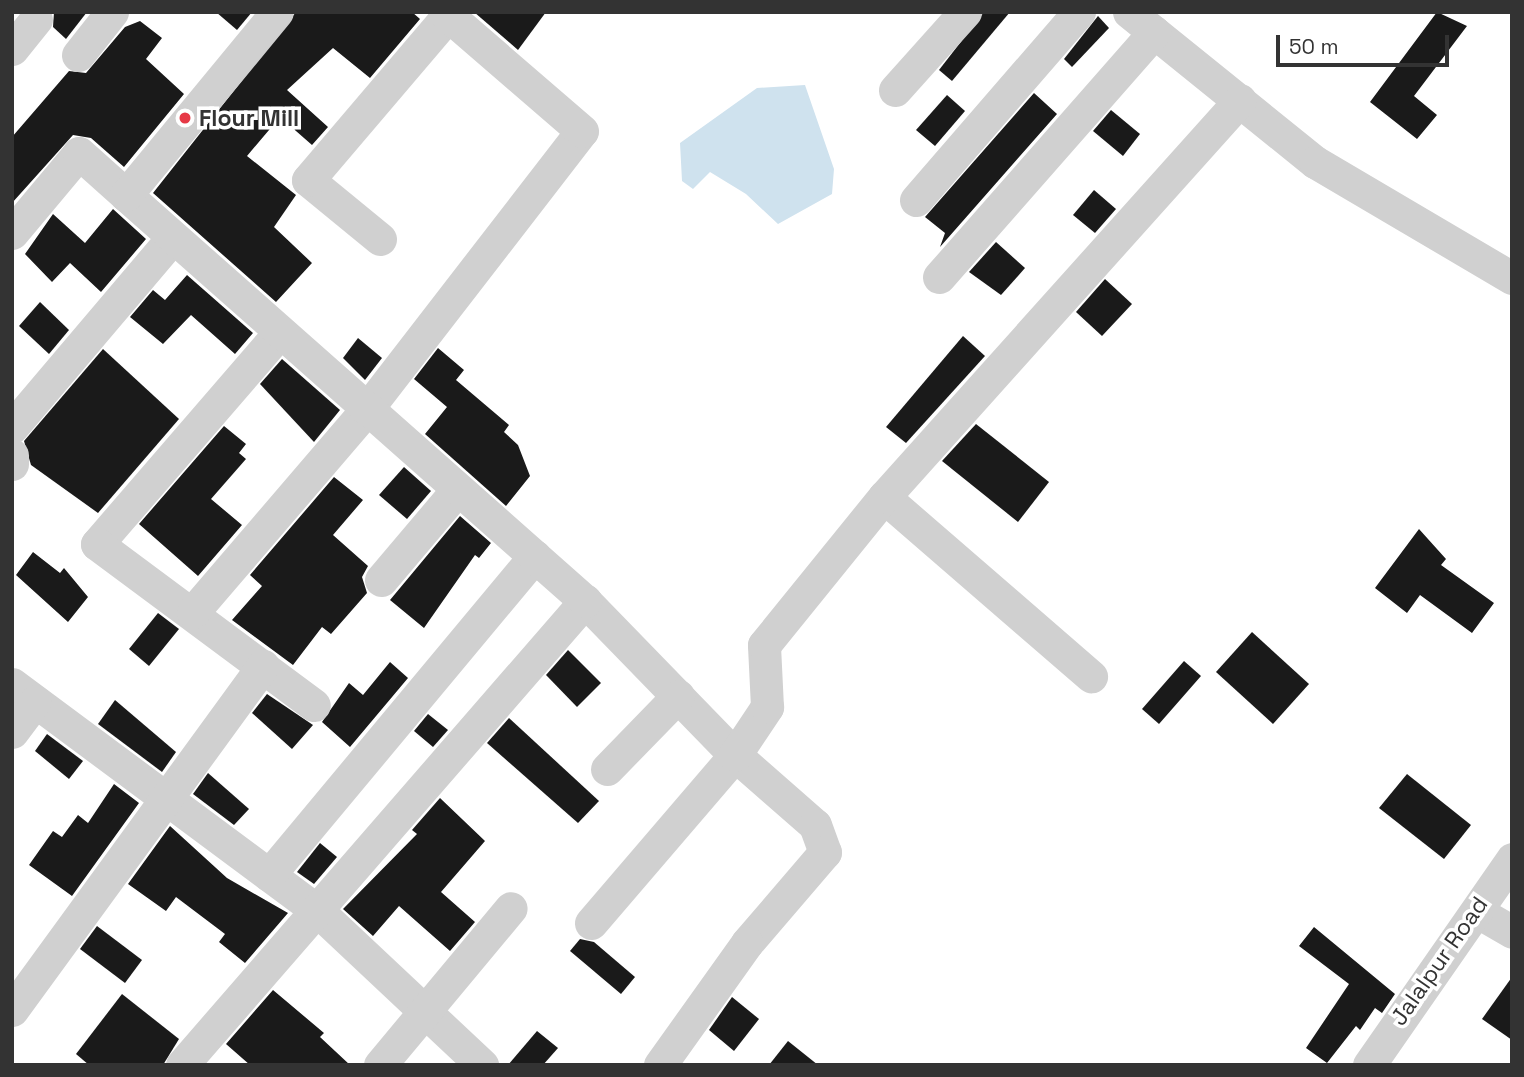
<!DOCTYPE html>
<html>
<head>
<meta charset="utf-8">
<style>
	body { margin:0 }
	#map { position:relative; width:1524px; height:1077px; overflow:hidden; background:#fff; font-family:"Space Grotesk",sans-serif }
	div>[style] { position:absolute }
	.water>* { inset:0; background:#cfe2ee }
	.building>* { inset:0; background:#1a1a1a }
	.minor>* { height:33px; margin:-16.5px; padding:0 16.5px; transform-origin:16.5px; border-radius:16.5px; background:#d0d0d0 }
	.dots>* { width:19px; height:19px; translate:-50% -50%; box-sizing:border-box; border:4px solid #fff; border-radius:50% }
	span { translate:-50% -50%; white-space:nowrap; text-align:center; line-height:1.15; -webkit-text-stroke:7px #fff; paint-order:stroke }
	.poi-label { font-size:23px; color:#333; font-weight:700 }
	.left { translate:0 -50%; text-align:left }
	.street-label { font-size:23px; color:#333 }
	.frame { position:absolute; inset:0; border:14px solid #333; pointer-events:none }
	.scale { position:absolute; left:1276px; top:35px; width:173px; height:32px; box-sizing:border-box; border:4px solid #333; border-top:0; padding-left:9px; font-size:21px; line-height:24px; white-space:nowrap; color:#333; -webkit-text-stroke:5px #fff; paint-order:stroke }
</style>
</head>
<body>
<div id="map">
	<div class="water">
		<i style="clip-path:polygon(805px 85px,834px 169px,832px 194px,778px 224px,746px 194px,710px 172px,693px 189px,682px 181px,680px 143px,757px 88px)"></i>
	</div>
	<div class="building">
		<i style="clip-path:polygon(54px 12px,87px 12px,66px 39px,53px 27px)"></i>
		<i style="clip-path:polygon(216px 12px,252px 12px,237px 30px)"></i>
		<i style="clip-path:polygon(296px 12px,412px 12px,420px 19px,370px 78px,333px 48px,287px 90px,328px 127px,312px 145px,280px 117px,247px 156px,296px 195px,274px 227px,312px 263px,276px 302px,153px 193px)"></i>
		<i style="clip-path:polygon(474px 12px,546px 12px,518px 50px)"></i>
		<i style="clip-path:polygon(984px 12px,1010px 12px,952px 81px,939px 70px)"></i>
		<i style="clip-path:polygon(1437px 12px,1467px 26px,1414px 96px,1437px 115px,1417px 139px,1370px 102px)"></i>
		<i style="clip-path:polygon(1098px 16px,1109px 28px,1072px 67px,1064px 59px)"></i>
		<i style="clip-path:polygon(140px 21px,162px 38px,146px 59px,184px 94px,124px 167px,91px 138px,73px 135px,12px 203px,12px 137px,69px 71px,86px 73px,125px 27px)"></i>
		<i style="clip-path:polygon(1034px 93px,1057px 114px,940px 247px,945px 233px,925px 217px)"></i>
		<i style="clip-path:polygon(947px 95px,965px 111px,935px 146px,916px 130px)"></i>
		<i style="clip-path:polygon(1111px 110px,1140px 134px,1123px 156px,1093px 131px)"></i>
		<i style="clip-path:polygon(1094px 190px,1116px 209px,1095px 233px,1073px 215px)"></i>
		<i style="clip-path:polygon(113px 209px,146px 239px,101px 292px,70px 263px,52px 282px,25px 254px,53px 214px,85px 243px)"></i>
		<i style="clip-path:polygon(996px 242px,1025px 268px,1001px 295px,969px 272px)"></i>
		<i style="clip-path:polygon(187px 275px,253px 333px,235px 354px,191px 315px,163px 344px,130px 317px,153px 290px,165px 300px)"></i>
		<i style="clip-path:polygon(1105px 279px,1132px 304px,1102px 336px,1076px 312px)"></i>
		<i style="clip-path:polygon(40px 302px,69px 330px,49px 354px,19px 326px)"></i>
		<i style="clip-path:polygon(963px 336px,985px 356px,906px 443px,886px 427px)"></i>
		<i style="clip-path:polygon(358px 338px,382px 358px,365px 380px,343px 358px)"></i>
		<i style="clip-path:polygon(438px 348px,464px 370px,456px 380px,509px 425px,504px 432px,518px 445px,530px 476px,506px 506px,425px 434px,447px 407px,414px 379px)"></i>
		<i style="clip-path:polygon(103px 349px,179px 419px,98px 513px,31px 465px,24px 441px)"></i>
		<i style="clip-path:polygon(282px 359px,340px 410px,314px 442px,260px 384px)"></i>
		<i style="clip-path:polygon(976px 424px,1049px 482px,1018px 522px,942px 461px)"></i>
		<i style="clip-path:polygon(224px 426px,246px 444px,239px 453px,246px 459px,211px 499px,242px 525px,198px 576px,139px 524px)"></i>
		<i style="clip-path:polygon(404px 467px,431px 491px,407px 519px,379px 495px)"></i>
		<i style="clip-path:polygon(334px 477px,363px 500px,333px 535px,368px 566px,362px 577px,367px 593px,331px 634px,322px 627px,293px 665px,232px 620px,262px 586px,250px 575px)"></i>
		<i style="clip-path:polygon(460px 516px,491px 543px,479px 558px,475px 555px,424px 628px,390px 600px)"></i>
		<i style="clip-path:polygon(1419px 529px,1446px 559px,1441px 565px,1494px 603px,1472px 633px,1420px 595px,1407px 613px,1375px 588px)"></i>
		<i style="clip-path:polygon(33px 552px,60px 573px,64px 568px,88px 597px,68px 622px,16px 575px)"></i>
		<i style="clip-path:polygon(158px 613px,179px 629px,149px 666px,129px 649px)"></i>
		<i style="clip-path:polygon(1252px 632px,1309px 684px,1273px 724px,1216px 672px)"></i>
		<i style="clip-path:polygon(568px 650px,601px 683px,577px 707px,546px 675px)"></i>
		<i style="clip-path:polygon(1184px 661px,1201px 676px,1159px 724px,1142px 709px)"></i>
		<i style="clip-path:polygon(390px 662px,408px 678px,350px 747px,322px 722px,349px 683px,363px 695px)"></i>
		<i style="clip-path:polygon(267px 694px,313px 725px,292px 749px,252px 713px)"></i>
		<i style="clip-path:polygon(115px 700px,176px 752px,162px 772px,98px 724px)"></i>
		<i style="clip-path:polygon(428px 714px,448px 730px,433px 747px,414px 731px)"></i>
		<i style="clip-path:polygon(509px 718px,599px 801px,578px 823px,487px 743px)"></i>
		<i style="clip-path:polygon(47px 734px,83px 761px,69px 779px,35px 751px)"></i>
		<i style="clip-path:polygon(208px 773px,249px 809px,234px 825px,193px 794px)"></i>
		<i style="clip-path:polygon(1407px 774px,1471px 825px,1444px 859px,1379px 808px)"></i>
		<i style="clip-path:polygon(114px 784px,139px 803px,72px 896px,29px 865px,53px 831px,62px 837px,78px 815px,88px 823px)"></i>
		<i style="clip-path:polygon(440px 798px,485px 841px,441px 892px,475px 922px,450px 951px,399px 906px,373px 936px,343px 909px,417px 834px,412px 830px)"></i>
		<i style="clip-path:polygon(170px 826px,227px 878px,288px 913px,245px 963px,219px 942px,225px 934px,176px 897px,166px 911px,128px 884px)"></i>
		<i style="clip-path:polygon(320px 843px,337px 857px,314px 884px,297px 872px)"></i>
		<i style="clip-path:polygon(97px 926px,142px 960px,125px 983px,80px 949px)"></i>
		<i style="clip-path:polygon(1314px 927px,1395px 994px,1382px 1013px,1375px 1008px,1360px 1030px,1356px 1026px,1327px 1063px,1306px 1048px,1349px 984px,1299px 946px)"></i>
		<i style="clip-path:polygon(580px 939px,594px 942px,635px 977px,621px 994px,570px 951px)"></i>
		<i style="clip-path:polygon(1512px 977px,1512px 1040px,1482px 1019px)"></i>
		<i style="clip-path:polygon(273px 990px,324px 1033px,320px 1037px,350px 1065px,250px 1065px,226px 1044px)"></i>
		<i style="clip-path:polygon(122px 994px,179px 1039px,163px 1065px,89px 1065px,76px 1054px)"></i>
		<i style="clip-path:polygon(732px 997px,759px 1019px,734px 1051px,709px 1030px)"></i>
		<i style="clip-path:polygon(537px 1031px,558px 1048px,543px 1065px,508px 1065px)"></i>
		<i style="clip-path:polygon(788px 1041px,818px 1065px,769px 1065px)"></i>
	</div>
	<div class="minor">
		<i style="left:1129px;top:12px;width:239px;rotate:38.9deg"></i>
		<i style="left:1315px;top:162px;width:229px;rotate:30.5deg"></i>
		<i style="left:12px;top:49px;width:38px;rotate:-51deg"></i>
		<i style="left:78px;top:55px;width:55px;rotate:-51.7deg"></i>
		<i style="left:895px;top:90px;width:105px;rotate:-48.1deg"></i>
		<i style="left:916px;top:200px;width:249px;rotate:-49.1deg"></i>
		<i style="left:12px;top:233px;width:104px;rotate:-50.1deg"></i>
		<i style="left:79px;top:153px;width:63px;rotate:41.8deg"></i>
		<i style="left:380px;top:239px;width:93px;rotate:-140.7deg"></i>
		<i style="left:308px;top:180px;width:221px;rotate:-49.6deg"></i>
		<i style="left:939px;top:277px;width:326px;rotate:-48.7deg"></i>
		<i style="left:280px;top:332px;width:280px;rotate:130.8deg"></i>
		<i style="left:97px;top:544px;width:270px;rotate:36.6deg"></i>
		<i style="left:12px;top:427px;width:249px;rotate:-49.7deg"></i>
		<i style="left:12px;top:455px;width:9px;rotate:90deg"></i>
		<i style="left:884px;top:497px;width:274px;rotate:40.9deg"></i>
		<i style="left:381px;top:580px;width:119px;rotate:-49.8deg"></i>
		<i style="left:585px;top:601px;width:215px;rotate:45.8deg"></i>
		<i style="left:735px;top:755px;width:106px;rotate:41.2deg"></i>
		<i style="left:815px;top:825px;width:29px;rotate:70deg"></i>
		<i style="left:825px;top:852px;width:120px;rotate:130.6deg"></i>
		<i style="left:747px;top:943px;width:150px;rotate:125.5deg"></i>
		<i style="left:193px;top:612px;width:267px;rotate:-49.4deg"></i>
		<i style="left:367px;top:409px;width:351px;rotate:-52.3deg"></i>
		<i style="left:582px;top:131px;width:182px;rotate:-139.2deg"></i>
		<i style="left:12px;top:684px;width:382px;rotate:36.6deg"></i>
		<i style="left:319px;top:912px;width:224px;rotate:43.2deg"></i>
		<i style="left:12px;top:732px;width:38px;rotate:-53deg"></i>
		<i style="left:607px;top:769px;width:102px;rotate:-45.8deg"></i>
		<i style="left:269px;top:875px;width:415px;rotate:-50.2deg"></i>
		<i style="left:1483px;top:915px;width:34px;rotate:30deg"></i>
		<i style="left:591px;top:923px;width:221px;rotate:-49.4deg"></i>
		<i style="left:735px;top:755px;width:58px;rotate:-56.3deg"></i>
		<i style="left:767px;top:707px;width:62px;rotate:-92.8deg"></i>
		<i style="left:764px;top:645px;width:191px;rotate:-51deg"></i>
		<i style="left:884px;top:497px;width:533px;rotate:-48.12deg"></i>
		<i style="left:12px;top:1010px;width:426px;rotate:-53.9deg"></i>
		<i style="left:182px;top:1065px;width:615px;rotate:-49.02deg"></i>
		<i style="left:585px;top:601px;width:613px;rotate:-138.51deg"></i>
		<i style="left:126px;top:195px;width:237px;rotate:-50.5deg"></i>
		<i style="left:380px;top:1065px;width:204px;rotate:-50.2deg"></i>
		<i style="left:1369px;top:1065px;width:251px;rotate:-55.2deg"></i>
	</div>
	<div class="dots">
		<i style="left:185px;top:118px;background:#e63946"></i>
	</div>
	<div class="poi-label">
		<span class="left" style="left:199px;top:118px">Flour Mill</span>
	</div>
	<div class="street-label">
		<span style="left:1439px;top:961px;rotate:-55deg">Jalalpur Road</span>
	</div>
	<div class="frame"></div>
	<div class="scale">50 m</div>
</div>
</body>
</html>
